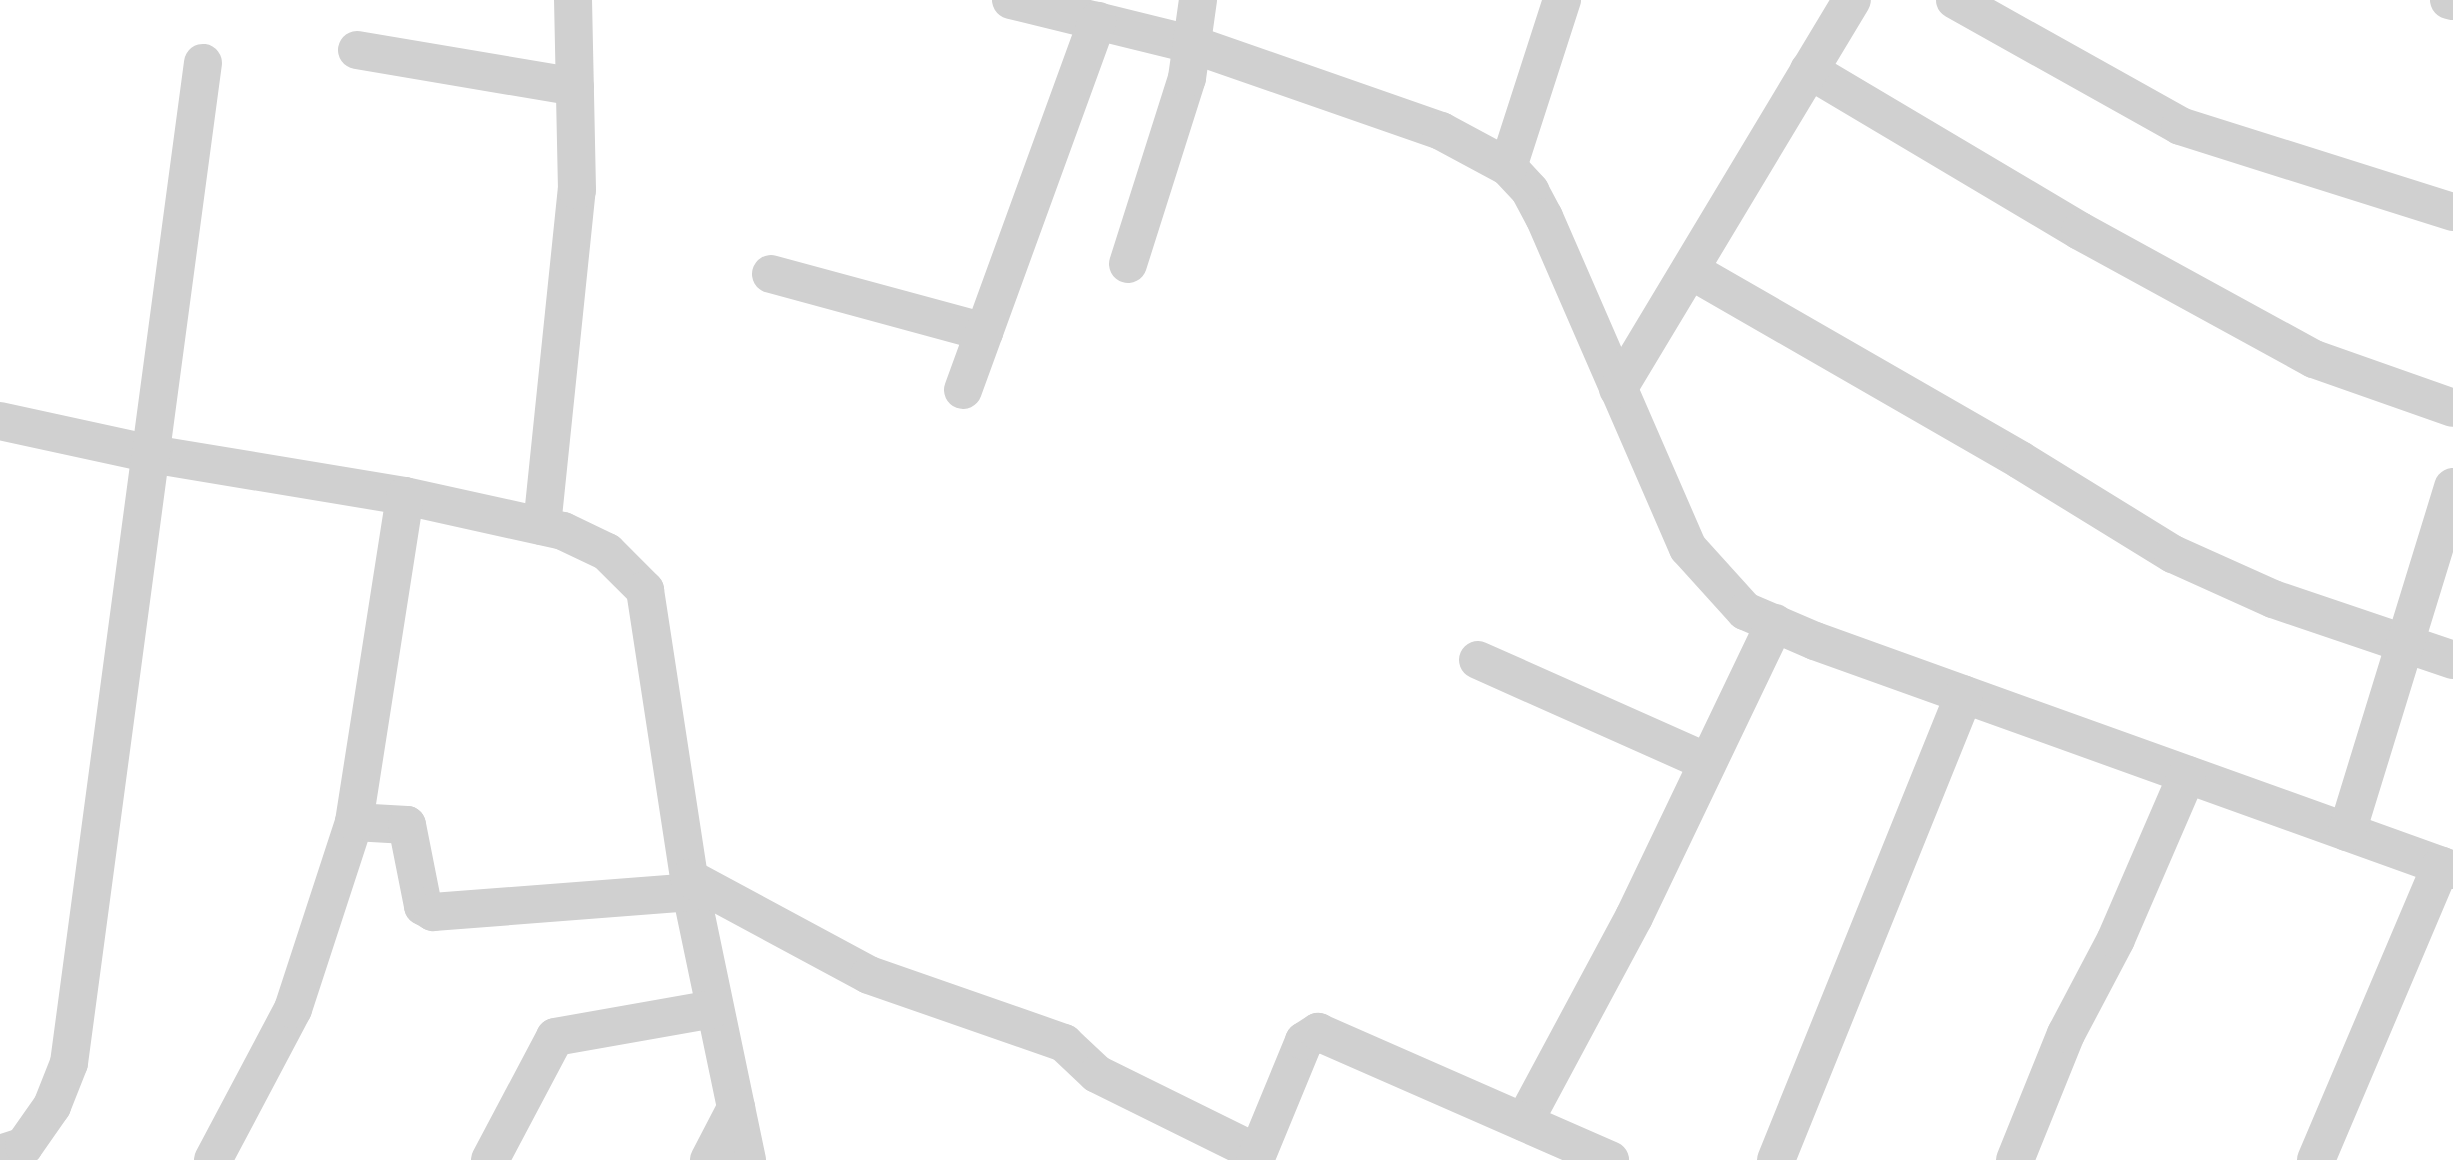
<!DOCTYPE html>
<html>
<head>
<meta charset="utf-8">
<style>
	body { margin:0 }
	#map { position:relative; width:2453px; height:1160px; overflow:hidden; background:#fff; font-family:"PT Sans Narrow",sans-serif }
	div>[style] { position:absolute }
	.street>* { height:38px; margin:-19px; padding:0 19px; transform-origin:19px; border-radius:19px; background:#d0d0d0 }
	span { translate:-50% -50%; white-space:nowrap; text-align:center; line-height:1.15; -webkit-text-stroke:10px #fff; paint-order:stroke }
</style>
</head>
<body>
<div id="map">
	<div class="street">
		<i style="left:1011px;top:0;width:188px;rotate:13.8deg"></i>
		<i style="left:1194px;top:45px;width:262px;rotate:19.2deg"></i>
		<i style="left:1441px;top:131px;width:76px;rotate:28.2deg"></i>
		<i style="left:1508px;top:167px;width:33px;rotate:47deg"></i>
		<i style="left:1530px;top:191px;width:30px;rotate:62deg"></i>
		<i style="left:1544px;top:217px;width:361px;rotate:66.5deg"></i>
		<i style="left:1688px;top:548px;width:85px;rotate:47.9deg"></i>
		<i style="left:1745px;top:611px;width:76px;rotate:23.2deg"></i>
		<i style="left:1815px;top:641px;width:678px;rotate:19.74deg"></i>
		<i style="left:1955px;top:0;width:258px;rotate:29.2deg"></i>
		<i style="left:2180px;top:126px;width:286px;rotate:17.5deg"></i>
		<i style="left:2449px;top:0;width:4px;rotate:14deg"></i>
		<i style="left:357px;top:50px;width:221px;rotate:9.6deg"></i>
		<i style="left:1809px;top:70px;width:315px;rotate:30.7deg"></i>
		<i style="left:2080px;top:231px;width:267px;rotate:28.7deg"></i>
		<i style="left:2314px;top:359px;width:147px;rotate:19.4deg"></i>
		<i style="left:1508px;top:167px;width:176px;rotate:-72.1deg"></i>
		<i style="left:1128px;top:264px;width:195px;rotate:-72.4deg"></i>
		<i style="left:1187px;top:78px;width:79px;rotate:-82deg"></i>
		<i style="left:1690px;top:270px;width:381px;rotate:29.9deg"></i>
		<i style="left:2020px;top:460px;width:180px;rotate:31.6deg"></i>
		<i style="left:2173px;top:554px;width:110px;rotate:24.2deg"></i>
		<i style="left:2273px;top:599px;width:190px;rotate:18.7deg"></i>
		<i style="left:771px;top:274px;width:221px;rotate:15.2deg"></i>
		<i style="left:1618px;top:389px;width:454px;rotate:-59deg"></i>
		<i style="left:963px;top:390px;width:393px;rotate:-70deg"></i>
		<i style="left:0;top:421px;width:155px;rotate:12.3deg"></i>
		<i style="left:151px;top:454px;width:257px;rotate:9.4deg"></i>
		<i style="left:405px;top:496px;width:162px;rotate:12.5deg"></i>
		<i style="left:563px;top:531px;width:49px;rotate:25.5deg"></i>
		<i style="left:607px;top:552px;width:54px;rotate:45deg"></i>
		<i style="left:645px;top:590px;width:305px;rotate:81.3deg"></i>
		<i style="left:691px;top:892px;width:274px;rotate:78.2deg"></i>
		<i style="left:542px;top:526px;width:338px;rotate:-84.1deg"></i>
		<i style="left:577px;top:190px;width:190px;rotate:-91.2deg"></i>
		<i style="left:1478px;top:660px;width:251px;rotate:24deg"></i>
		<i style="left:354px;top:822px;width:53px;rotate:3.2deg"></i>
		<i style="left:407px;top:825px;width:83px;rotate:78.8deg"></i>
		<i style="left:423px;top:906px;width:12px;rotate:31deg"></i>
		<i style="left:433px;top:912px;width:259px;rotate:-4.4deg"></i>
		<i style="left:2347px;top:832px;width:361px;rotate:-72.9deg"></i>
		<i style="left:689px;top:878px;width:204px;rotate:28.3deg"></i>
		<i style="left:869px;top:975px;width:207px;rotate:19.2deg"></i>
		<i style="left:1064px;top:1043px;width:45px;rotate:43.2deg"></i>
		<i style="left:1097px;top:1074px;width:178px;rotate:26.3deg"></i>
		<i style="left:1524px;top:1122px;width:233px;rotate:-61.8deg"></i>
		<i style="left:1634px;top:917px;width:326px;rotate:-64.4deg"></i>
		<i style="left:0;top:1154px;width:25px;rotate:-18deg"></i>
		<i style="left:24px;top:1146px;width:49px;rotate:-55deg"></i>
		<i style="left:52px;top:1106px;width:46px;rotate:-68.4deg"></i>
		<i style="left:69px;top:1063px;width:1009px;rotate:-82.37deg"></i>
		<i style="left:213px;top:1160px;width:171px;rotate:-62.1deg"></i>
		<i style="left:293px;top:1009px;width:197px;rotate:-71.9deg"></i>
		<i style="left:354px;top:822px;width:330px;rotate:-81.1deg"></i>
		<i style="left:490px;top:1160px;width:139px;rotate:-62.1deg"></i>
		<i style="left:555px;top:1037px;width:161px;rotate:-10deg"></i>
		<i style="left:709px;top:1160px;width:59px;rotate:-62.6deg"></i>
		<i style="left:1255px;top:1160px;width:129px;rotate:-67.6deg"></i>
		<i style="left:1304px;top:1041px;width:17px;rotate:-33deg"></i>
		<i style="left:1318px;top:1032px;width:319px;rotate:23.7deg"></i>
		<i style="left:1776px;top:1160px;width:502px;rotate:-67.99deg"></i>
		<i style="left:2015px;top:1160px;width:136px;rotate:-68deg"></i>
		<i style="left:2066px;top:1034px;width:107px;rotate:-62.2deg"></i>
		<i style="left:2116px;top:939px;width:179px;rotate:-66.6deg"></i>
		<i style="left:2316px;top:1160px;width:320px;rotate:-67deg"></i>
	</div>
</div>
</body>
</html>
